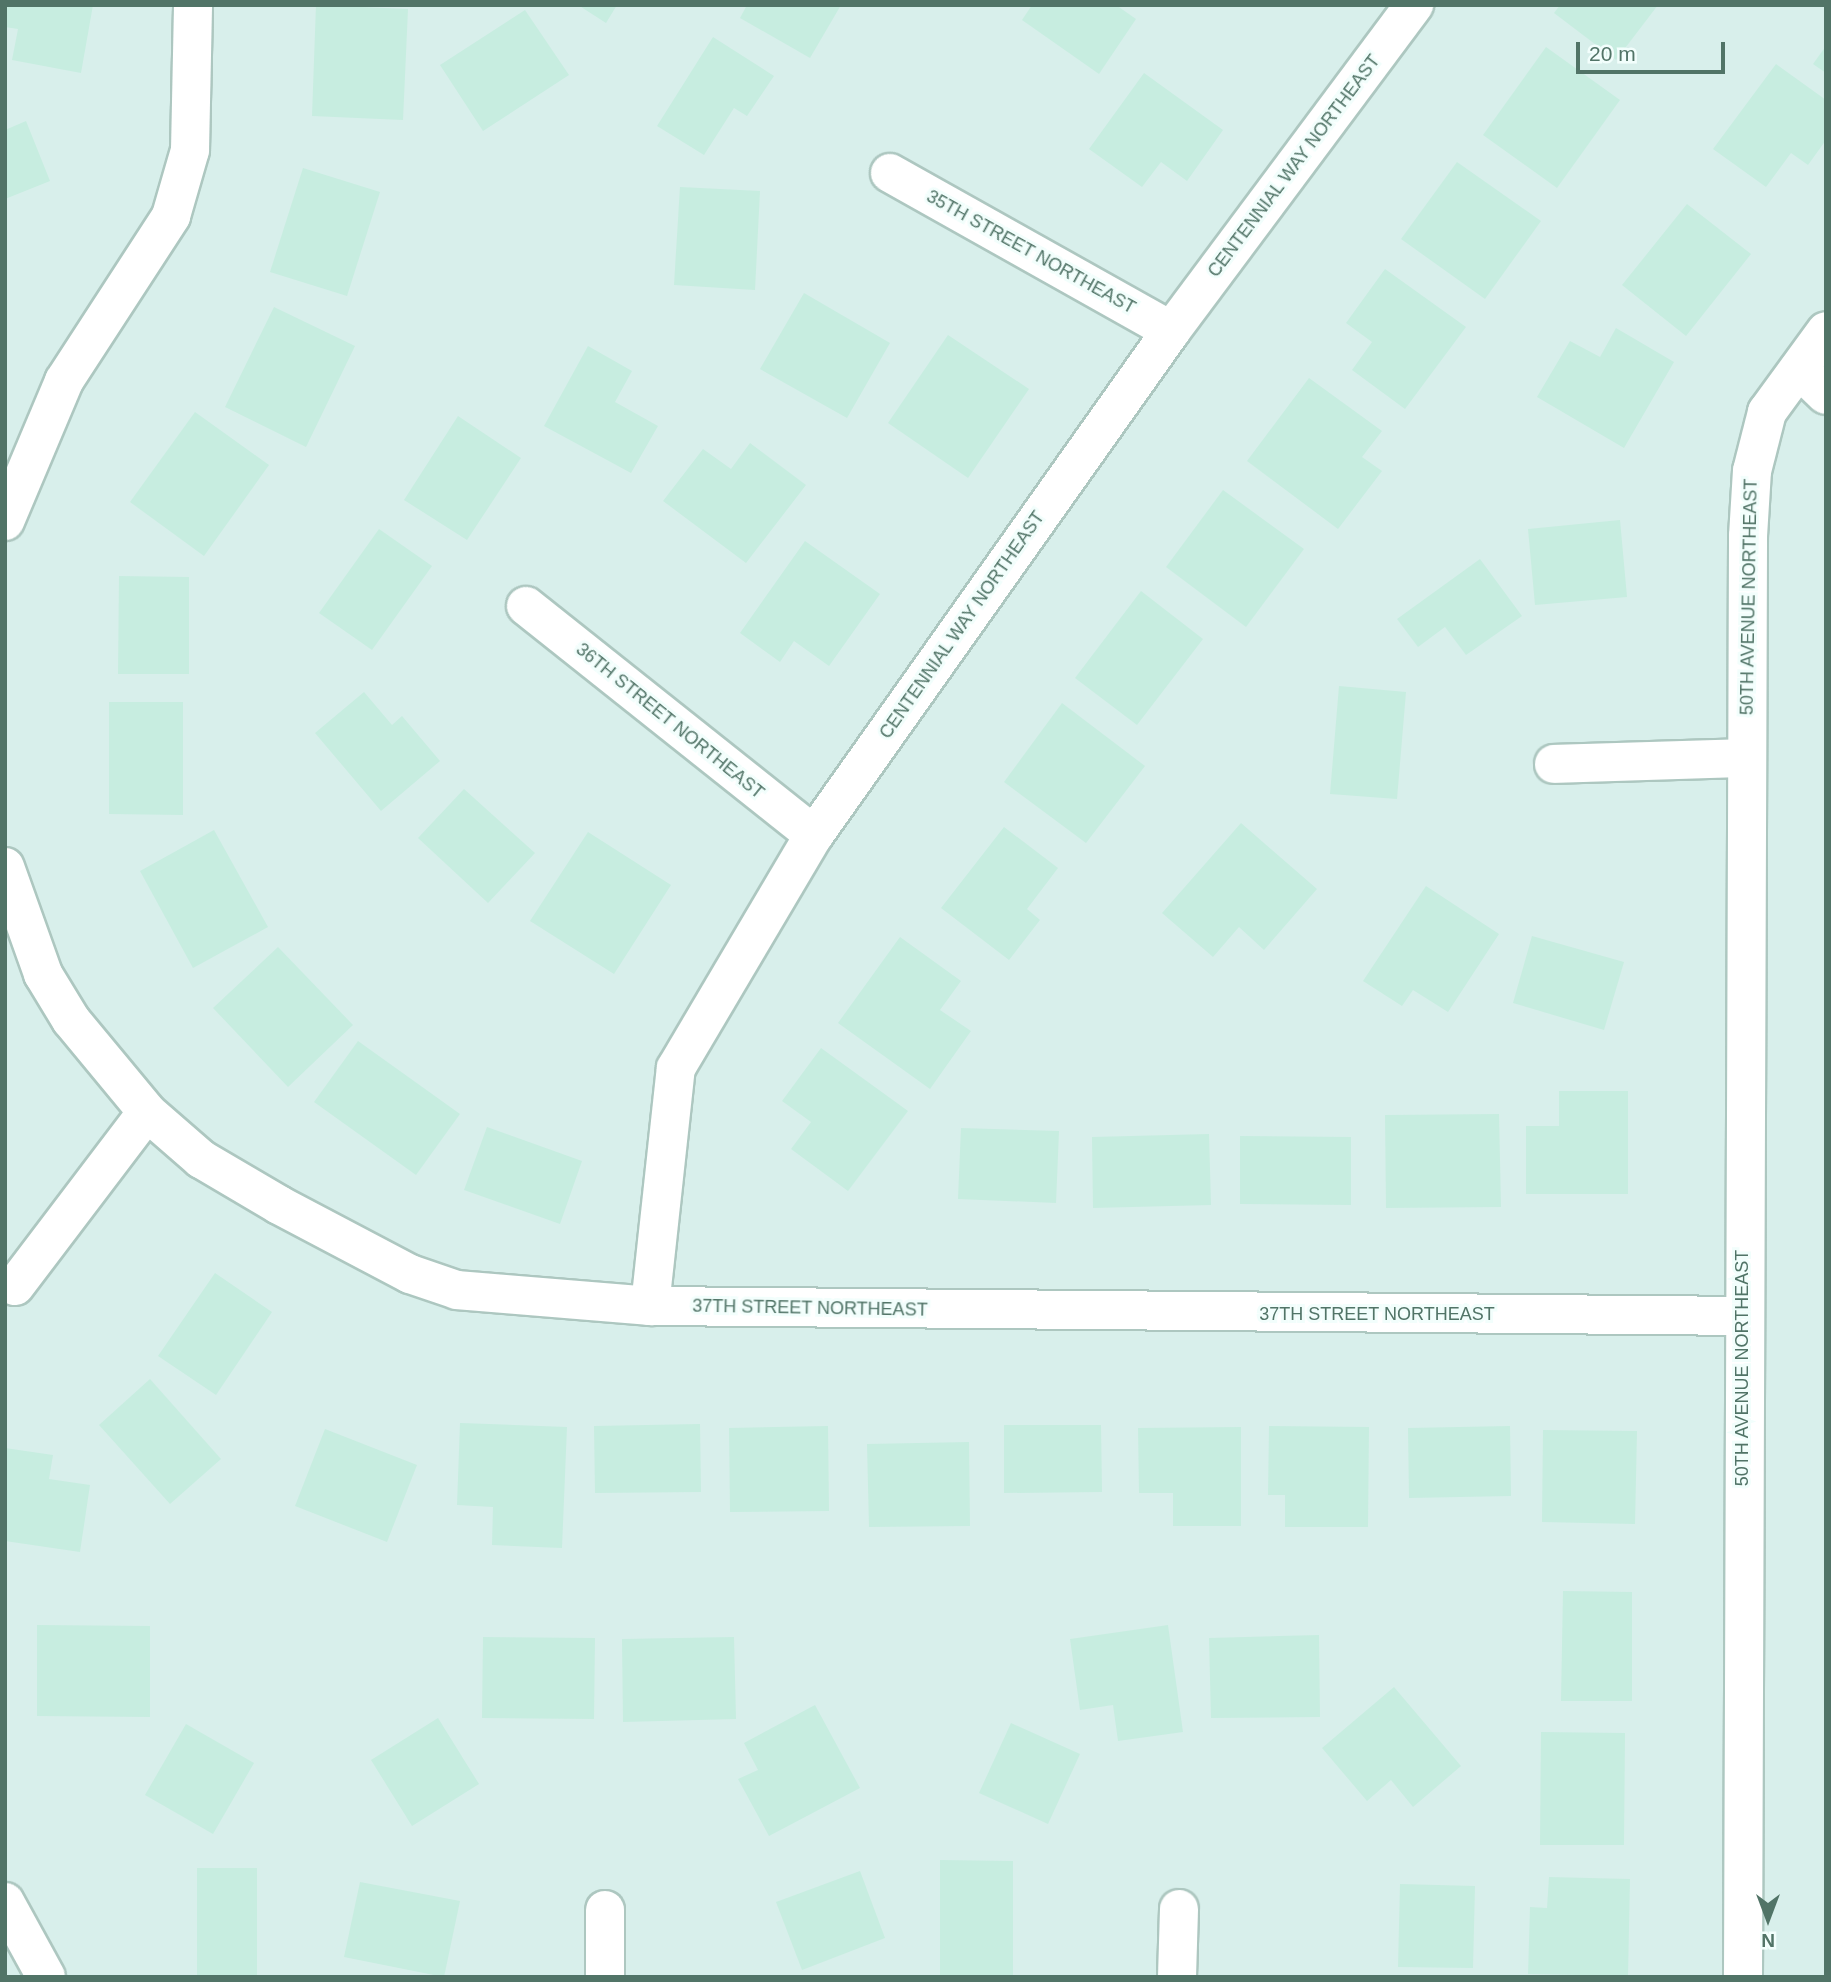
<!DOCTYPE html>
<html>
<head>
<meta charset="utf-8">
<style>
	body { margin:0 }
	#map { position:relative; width:1831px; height:1982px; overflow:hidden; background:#ecfbf9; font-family:Helvetica,sans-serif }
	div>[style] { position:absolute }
	.residential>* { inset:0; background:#d8efeb }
	.building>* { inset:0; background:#c7ede0 }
	.roads { filter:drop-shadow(2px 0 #adc7c0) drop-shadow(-2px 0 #adc7c0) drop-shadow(0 2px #adc7c0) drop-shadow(0 -2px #adc7c0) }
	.street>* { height:38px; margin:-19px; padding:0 19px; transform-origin:19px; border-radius:19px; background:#fff }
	span { translate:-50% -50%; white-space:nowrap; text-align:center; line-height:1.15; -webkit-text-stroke:6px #f2fefc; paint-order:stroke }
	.street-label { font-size:18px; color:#517467 }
	.frame { position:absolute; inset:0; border:7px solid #517467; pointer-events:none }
	.north { position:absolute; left:1733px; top:1884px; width:70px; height:70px; -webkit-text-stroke:5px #f2fefc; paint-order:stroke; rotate:180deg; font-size:19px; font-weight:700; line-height:28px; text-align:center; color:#517467 }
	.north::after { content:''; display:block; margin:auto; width:24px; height:32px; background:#517467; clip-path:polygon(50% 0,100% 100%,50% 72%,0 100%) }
	.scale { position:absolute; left:1576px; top:42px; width:149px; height:32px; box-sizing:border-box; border:4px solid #517467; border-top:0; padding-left:9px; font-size:21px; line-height:24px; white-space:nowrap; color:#517467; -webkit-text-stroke:5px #f2fefc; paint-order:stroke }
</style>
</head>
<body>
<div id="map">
	<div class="residential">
		<i style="clip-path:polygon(5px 5px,1826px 5px,1826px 1977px,5px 1977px)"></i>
	</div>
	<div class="building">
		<i style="clip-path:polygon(5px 5px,93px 5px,81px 73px,12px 60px,18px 29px,5px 27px)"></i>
		<i style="clip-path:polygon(316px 5px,408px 9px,403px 120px,312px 116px)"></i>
		<i style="clip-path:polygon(578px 5px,617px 5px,606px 23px)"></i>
		<i style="clip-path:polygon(747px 5px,841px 5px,810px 58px,740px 18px)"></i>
		<i style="clip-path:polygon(1032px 5px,1116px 5px,1136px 19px,1099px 74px,1022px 20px)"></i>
		<i style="clip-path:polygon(1560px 5px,1658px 5px,1616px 60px,1554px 13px)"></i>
		<i style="clip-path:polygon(525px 10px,569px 75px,483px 131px,440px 65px)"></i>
		<i style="clip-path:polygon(713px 37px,774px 76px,747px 116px,734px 108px,704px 155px,657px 126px)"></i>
		<i style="clip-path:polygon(1826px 46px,1826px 73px,1813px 64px)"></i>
		<i style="clip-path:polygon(1546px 47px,1620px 100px,1557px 188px,1483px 135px)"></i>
		<i style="clip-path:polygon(1776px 64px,1826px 100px,1826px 140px,1808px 165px,1791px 153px,1766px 187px,1713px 149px)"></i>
		<i style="clip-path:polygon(1144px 73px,1223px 130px,1187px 181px,1161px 162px,1142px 187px,1089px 149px)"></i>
		<i style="clip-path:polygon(26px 121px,50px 181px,5px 199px,5px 130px)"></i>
		<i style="clip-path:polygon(1457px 162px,1541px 221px,1485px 299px,1401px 239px)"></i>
		<i style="clip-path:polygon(303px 168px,380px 192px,347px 296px,270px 272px)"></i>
		<i style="clip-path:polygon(680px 187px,760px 191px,755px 290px,674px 285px)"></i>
		<i style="clip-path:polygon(1687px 204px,1751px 254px,1686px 336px,1622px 285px)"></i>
		<i style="clip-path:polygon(1385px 269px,1466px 327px,1405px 409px,1352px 370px,1372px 342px,1346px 323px)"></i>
		<i style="clip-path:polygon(804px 293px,890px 343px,847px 418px,760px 369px)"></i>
		<i style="clip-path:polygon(274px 307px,355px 346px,306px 447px,225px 407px)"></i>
		<i style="clip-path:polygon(1616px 328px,1674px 362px,1624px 448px,1537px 397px,1570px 341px,1600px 357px)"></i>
		<i style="clip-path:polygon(948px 335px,1029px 389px,968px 478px,888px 423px)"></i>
		<i style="clip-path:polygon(588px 346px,632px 371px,615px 402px,658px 426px,631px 473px,544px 426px)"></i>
		<i style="clip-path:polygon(1309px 378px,1382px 431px,1362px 457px,1382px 471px,1338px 529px,1247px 461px)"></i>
		<i style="clip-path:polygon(195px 412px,269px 465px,204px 556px,130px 502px)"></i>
		<i style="clip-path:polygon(458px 416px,521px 458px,467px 540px,404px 500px)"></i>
		<i style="clip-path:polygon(750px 443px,806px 485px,746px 563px,663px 501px,703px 449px,731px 469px)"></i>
		<i style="clip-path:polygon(1223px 490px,1304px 549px,1246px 627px,1166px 567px)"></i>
		<i style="clip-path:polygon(1620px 520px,1627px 597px,1535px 605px,1528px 529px)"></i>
		<i style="clip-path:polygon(379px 529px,432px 566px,372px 650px,319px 613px)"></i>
		<i style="clip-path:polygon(805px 541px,880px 594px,829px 666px,794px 641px,780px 662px,740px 633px)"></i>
		<i style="clip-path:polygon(1480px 559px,1522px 616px,1466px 655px,1445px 627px,1418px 647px,1397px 619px)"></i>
		<i style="clip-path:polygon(119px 576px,189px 577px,189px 674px,118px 674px)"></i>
		<i style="clip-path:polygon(1141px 591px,1203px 639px,1137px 725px,1075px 678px)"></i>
		<i style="clip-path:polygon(1339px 686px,1406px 692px,1397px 799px,1330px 794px)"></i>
		<i style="clip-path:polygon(364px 692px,392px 725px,402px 716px,440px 761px,381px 811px,315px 733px)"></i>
		<i style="clip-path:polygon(109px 702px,183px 702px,183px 815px,109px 814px)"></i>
		<i style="clip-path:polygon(1062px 703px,1145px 766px,1086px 843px,1004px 782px)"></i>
		<i style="clip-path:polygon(464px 789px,535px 853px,488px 903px,418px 838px)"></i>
		<i style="clip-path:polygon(1241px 823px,1317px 889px,1264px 950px,1239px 927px,1213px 957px,1162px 913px)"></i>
		<i style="clip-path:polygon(1004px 827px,1058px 868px,1027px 909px,1040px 920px,1009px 960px,941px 908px)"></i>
		<i style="clip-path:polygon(214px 830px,268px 927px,193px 968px,140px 871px)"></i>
		<i style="clip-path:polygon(588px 832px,671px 885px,614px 974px,530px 921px)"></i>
		<i style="clip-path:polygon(1426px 886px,1499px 934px,1448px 1012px,1413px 990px,1402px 1006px,1363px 981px)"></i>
		<i style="clip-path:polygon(1532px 936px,1624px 962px,1604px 1030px,1513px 1003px)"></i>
		<i style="clip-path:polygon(900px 937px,961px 981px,940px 1010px,971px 1031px,930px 1089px,838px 1023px)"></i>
		<i style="clip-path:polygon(278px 947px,353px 1025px,288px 1087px,213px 1008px)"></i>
		<i style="clip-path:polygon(358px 1041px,460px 1114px,416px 1175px,314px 1102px)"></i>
		<i style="clip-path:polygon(821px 1048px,908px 1111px,848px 1191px,791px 1149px,811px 1122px,782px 1101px)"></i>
		<i style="clip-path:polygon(1559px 1091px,1628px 1091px,1628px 1194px,1526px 1194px,1526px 1126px,1559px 1126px)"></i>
		<i style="clip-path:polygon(1499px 1114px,1501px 1207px,1386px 1208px,1385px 1115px)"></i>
		<i style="clip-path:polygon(487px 1127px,582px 1161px,560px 1224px,464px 1190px)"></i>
		<i style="clip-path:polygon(961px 1128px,1059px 1131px,1056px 1203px,958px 1199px)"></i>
		<i style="clip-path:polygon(1209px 1134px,1211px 1205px,1093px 1208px,1092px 1137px)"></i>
		<i style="clip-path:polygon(1240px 1136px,1351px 1137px,1351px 1205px,1240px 1204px)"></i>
		<i style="clip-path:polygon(215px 1273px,272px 1312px,216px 1395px,158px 1356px)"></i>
		<i style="clip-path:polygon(150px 1379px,221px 1459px,170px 1504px,99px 1425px)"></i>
		<i style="clip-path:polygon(460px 1423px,567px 1427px,562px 1548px,492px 1545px,493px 1507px,457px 1505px)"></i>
		<i style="clip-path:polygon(700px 1424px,701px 1492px,595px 1493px,594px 1426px)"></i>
		<i style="clip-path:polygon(1004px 1425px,1101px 1425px,1102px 1492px,1004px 1493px)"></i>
		<i style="clip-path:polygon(828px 1426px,829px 1511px,730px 1512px,729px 1428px)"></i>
		<i style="clip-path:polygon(1269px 1426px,1369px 1427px,1368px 1527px,1285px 1527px,1285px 1495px,1268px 1495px)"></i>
		<i style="clip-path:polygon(1510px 1426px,1511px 1496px,1409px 1498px,1408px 1428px)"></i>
		<i style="clip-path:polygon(1241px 1427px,1241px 1526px,1173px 1526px,1173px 1493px,1139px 1493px,1138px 1428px)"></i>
		<i style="clip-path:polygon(325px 1429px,417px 1465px,387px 1542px,295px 1506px)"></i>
		<i style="clip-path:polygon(1543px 1430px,1637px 1431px,1635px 1524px,1542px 1522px)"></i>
		<i style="clip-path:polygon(969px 1442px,970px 1526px,869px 1527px,867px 1444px)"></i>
		<i style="clip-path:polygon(5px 1448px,53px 1455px,49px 1479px,90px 1485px,80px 1552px,5px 1541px)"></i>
		<i style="clip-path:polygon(1563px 1591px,1632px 1592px,1632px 1701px,1561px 1701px)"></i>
		<i style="clip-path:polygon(37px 1625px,150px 1626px,150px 1717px,37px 1716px)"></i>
		<i style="clip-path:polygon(1168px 1625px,1183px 1732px,1118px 1741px,1113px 1705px,1080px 1710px,1070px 1639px)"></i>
		<i style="clip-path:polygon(1319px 1635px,1320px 1717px,1211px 1718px,1209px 1638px)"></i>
		<i style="clip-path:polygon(483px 1637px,595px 1638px,594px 1719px,482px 1718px)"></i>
		<i style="clip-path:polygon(734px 1637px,736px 1719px,623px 1722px,622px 1639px)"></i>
		<i style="clip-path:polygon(1394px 1687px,1461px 1766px,1413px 1807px,1391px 1780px,1367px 1801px,1322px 1748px)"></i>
		<i style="clip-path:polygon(815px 1705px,860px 1788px,769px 1836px,738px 1779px,758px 1770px,744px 1743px)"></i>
		<i style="clip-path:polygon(438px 1718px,479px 1784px,412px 1826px,371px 1760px)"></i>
		<i style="clip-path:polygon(1011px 1723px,1080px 1754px,1048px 1824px,979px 1793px)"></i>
		<i style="clip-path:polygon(186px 1724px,254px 1763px,213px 1834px,145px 1795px)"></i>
		<i style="clip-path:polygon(1541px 1732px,1625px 1733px,1624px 1845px,1540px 1845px)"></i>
		<i style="clip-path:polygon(940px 1860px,1013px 1861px,1013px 1977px,940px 1977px)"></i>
		<i style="clip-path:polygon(197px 1868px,257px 1868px,257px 1977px,197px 1977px)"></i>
		<i style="clip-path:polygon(860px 1871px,885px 1938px,802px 1970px,776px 1902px)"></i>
		<i style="clip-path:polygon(1549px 1877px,1630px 1879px,1628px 1976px,1528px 1974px,1530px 1907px,1547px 1908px)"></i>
		<i style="clip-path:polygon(360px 1882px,460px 1901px,444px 1977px,344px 1957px)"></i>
		<i style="clip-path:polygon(1400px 1884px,1475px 1886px,1473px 1968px,1398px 1967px)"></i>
	</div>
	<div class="roads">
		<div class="street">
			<i style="left:890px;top:173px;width:322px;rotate:29.3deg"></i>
			<i style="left:1799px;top:369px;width:37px;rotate:44deg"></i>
			<i style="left:5px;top:521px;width:152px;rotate:-67.1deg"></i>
			<i style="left:64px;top:381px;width:197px;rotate:-57deg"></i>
			<i style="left:171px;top:216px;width:69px;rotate:-73.9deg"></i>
			<i style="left:190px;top:150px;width:145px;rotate:-88.8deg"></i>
			<i style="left:526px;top:606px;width:368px;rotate:38.5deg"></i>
			<i style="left:1554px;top:764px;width:192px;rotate:-1.8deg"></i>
			<i style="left:5px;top:867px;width:114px;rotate:70.4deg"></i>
			<i style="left:43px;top:974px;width:54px;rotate:58.7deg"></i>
			<i style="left:71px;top:1020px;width:119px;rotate:50.4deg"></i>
			<i style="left:147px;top:1112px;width:72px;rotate:41deg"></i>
			<i style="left:201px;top:1159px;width:91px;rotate:30.5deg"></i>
			<i style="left:279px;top:1205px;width:148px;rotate:27.8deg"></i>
			<i style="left:410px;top:1274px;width:50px;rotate:18.8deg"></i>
			<i style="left:457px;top:1290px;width:194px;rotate:4.7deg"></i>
			<i style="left:650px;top:1306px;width:1092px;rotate:0.52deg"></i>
			<i style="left:15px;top:1286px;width:218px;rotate:-52.8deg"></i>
			<i style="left:650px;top:1306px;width:239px;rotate:-83.8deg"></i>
			<i style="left:676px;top:1068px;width:271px;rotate:-59.4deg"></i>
			<i style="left:814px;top:835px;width:618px;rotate:-54.69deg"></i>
			<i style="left:1171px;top:331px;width:407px;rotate:-53.3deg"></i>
			<i style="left:5px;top:1902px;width:85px;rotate:61.3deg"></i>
			<i style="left:605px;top:1910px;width:67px;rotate:90deg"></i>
			<i style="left:1177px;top:1977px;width:68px;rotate:-88.3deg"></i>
			<i style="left:1743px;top:1977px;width:1441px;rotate:-89.8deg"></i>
			<i style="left:1748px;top:536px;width:65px;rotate:-86.5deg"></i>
			<i style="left:1752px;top:471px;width:61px;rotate:-75.7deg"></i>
			<i style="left:1767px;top:412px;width:100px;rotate:-53.9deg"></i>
		</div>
	</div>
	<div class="street-label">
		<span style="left:1294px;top:166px;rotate:-53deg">CENTENNIAL WAY NORTHEAST</span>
		<span style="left:1031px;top:252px;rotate:29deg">35TH STREET NORTHEAST</span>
		<span style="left:1749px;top:597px;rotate:-89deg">50TH AVENUE NORTHEAST</span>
		<span style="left:962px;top:625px;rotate:-55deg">CENTENNIAL WAY NORTHEAST</span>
		<span style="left:670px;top:721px;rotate:39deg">36TH STREET NORTHEAST</span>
		<span style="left:810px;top:1308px;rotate:1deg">37TH STREET NORTHEAST</span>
		<span style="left:1377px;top:1314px">37TH STREET NORTHEAST</span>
		<span style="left:1742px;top:1368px;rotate:-90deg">50TH AVENUE NORTHEAST</span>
	</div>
	<div class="frame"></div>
	<div class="north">N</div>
	<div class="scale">20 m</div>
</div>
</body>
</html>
